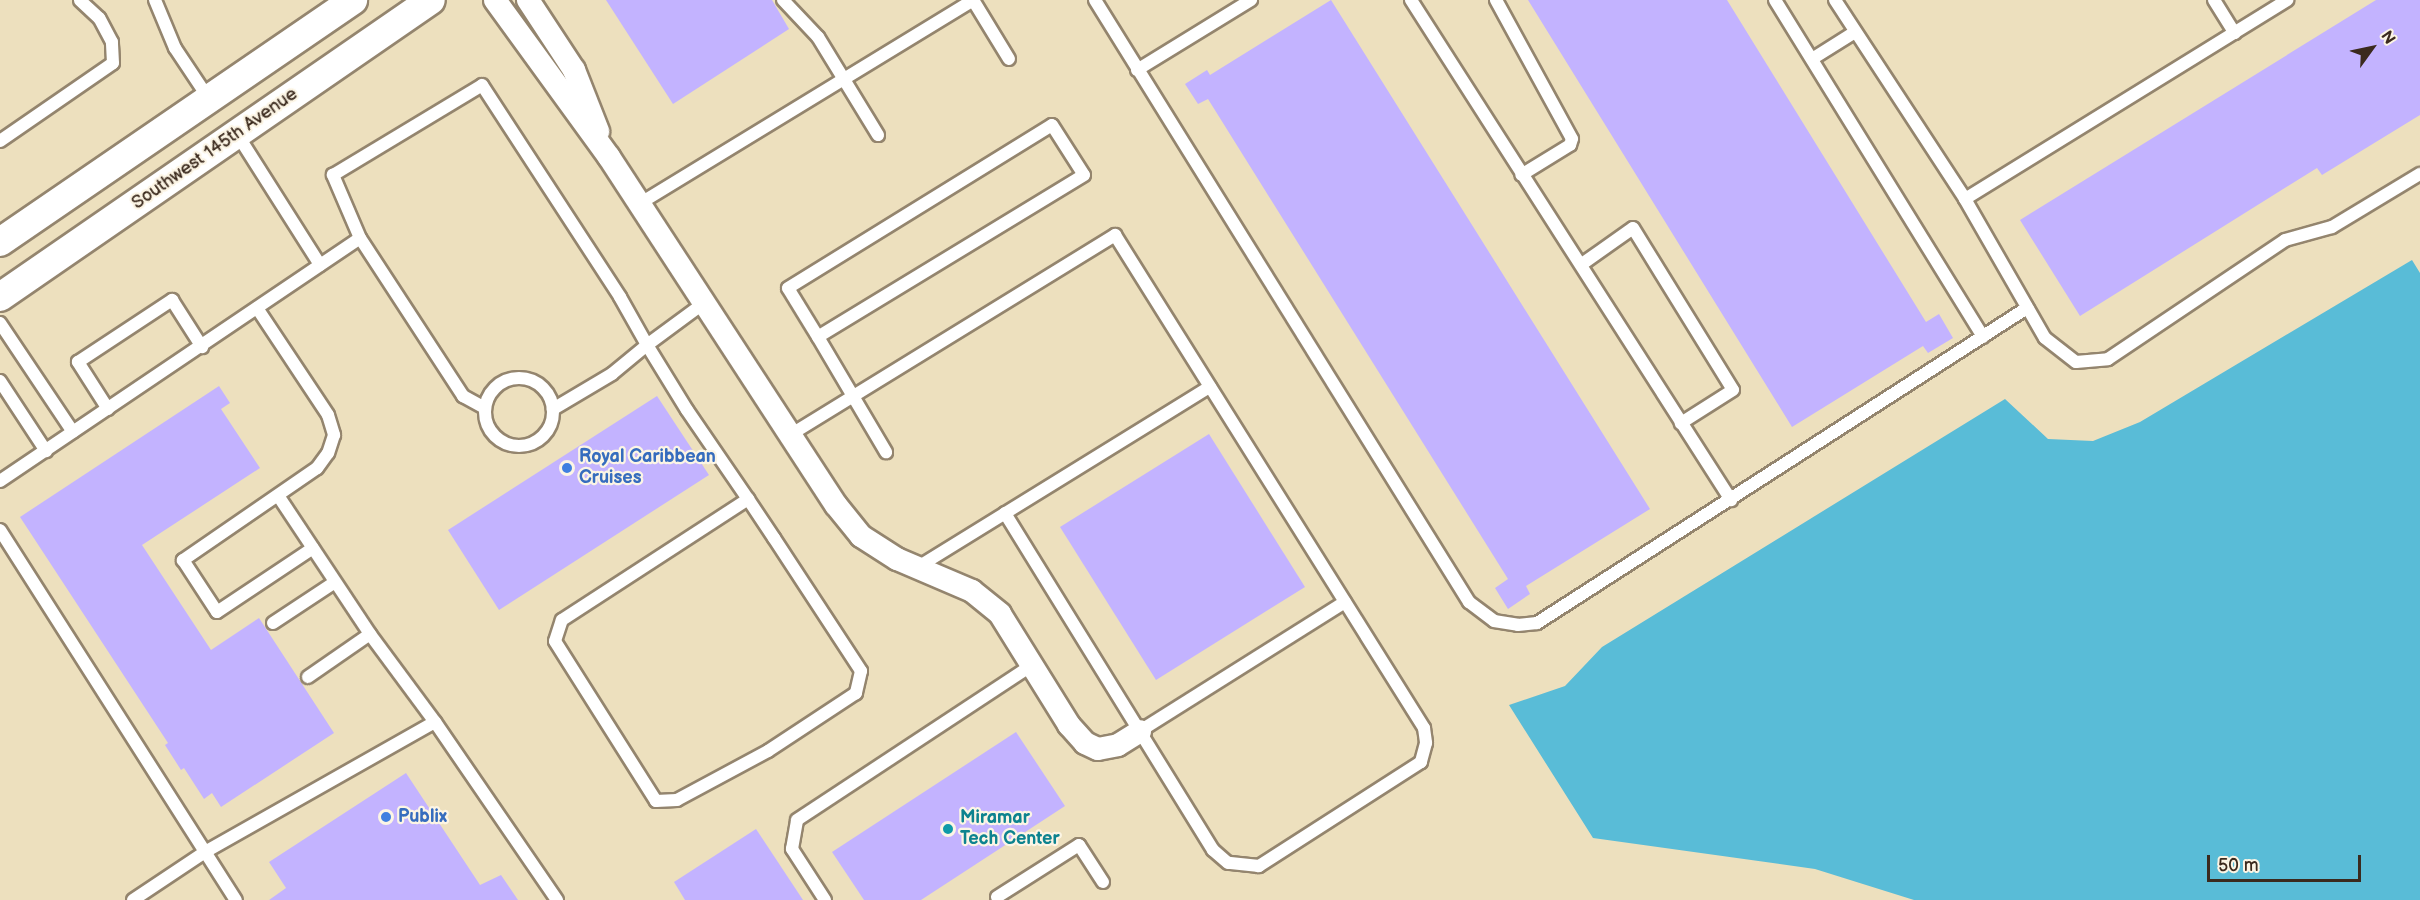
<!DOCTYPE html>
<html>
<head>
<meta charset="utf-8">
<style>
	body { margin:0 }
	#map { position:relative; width:2420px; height:900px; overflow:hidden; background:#ede0be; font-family:"Balsamiq Sans",sans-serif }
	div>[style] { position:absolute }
	.water>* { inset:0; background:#59bcd7 }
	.building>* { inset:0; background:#c3b3ff }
	.roads { filter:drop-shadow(2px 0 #94856e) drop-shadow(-2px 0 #94856e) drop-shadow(0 2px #94856e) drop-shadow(0 -2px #94856e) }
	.service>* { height:12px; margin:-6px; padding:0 6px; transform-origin:6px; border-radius:6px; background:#fff }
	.service>.ring { margin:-6px; padding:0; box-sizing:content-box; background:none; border:12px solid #fff; border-radius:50% }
	.minor>* { height:22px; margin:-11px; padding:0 11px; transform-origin:11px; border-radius:11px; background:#fff }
	.tertiary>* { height:28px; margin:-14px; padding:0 14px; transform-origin:14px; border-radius:14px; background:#fff }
	.dots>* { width:16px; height:16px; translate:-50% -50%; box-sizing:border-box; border:3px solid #fcf5e5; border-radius:50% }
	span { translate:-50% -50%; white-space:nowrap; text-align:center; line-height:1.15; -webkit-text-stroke:4.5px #fcf5e5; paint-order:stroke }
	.street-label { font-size:18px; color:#3b2a1e }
	.shop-label { font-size:18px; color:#366cbe; font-weight:700 }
	.left { translate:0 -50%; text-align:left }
	.culture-label { font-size:18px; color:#0d838f; font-weight:700 }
	.north { position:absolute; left:2342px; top:18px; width:60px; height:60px; -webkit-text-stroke:4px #fcf5e5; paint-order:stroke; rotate:57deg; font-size:16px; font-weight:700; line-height:24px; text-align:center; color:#3b2a1e }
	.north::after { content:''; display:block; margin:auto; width:21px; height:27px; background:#3b2a1e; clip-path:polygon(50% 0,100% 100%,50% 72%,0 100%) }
	.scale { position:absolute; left:2207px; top:855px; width:154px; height:27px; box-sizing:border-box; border:3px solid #3b2a1e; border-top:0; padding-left:8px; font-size:18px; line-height:21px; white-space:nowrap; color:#3b2a1e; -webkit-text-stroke:4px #fcf5e5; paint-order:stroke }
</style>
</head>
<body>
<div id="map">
	<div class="water">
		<i style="clip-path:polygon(2412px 260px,2420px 273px,2420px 900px,1914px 900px,1815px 869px,1593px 838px,1509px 705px,1565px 686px,1602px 647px,2005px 399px,2048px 439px,2093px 441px,2140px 422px)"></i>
	</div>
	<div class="building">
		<i style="clip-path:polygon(606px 0,772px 0,789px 29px,673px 104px)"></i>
		<i style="clip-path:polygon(1331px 0,1650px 509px,1526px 586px,1530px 594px,1508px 609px,1495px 588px,1508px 579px,1208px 99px,1198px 104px,1185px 84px,1207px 70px,1210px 75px)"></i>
		<i style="clip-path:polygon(1528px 0,1727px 0,1926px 322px,1939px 314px,1953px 338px,1928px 353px,1923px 346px,1792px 427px)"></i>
		<i style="clip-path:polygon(2376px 0,2420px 0,2420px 115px,2322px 175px,2317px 168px,2080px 316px,2020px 220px)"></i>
		<i style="clip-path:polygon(219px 386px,230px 403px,221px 409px,260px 468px,142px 545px,211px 650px,259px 618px,334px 733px,221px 807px,212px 793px,204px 799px,184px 768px,181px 770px,165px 745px,168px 743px,20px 517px)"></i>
		<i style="clip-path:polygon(657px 396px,709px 475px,499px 610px,448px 530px)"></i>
		<i style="clip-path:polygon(1209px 434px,1305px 587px,1156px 680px,1060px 527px)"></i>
		<i style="clip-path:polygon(1016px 732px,1065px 806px,921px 900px,864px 900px,832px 852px)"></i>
		<i style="clip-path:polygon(406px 773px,480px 885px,501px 875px,518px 900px,269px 900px,286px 888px,269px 862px)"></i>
		<i style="clip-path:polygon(756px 829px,803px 900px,685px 900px,674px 882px)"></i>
	</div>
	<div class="roads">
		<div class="service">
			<i style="left:155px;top:0;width:52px;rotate:67.4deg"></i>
			<i style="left:175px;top:48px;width:61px;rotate:56.3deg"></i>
			<i style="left:783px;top:0;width:51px;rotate:46.6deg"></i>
			<i style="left:818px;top:37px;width:115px;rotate:58.5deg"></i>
			<i style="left:973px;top:0;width:69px;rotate:58.6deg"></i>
			<i style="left:1095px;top:0;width:709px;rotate:58.15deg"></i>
			<i style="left:1469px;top:602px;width:31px;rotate:37deg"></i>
			<i style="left:1494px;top:621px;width:24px;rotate:9deg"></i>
			<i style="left:1518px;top:625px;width:19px;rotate:-6deg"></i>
			<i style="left:1537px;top:623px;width:583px;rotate:-32.74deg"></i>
			<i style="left:1411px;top:0;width:594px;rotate:57.38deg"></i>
			<i style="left:1496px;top:0;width:158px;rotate:61.3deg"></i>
			<i style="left:1572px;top:139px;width:6px;rotate:108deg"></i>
			<i style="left:1570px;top:145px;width:57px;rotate:148.5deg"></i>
			<i style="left:1775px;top:0;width:396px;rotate:58.3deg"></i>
			<i style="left:1835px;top:0;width:238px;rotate:56.8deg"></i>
			<i style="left:1965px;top:199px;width:160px;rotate:60.1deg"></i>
			<i style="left:2045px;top:338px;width:39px;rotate:38deg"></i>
			<i style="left:2076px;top:362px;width:32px;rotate:-5deg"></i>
			<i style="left:2108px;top:359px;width:213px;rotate:-33.9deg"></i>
			<i style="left:2285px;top:240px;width:49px;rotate:-15.5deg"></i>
			<i style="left:2332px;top:227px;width:103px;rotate:-31.1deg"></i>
			<i style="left:2214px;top:0;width:39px;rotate:58deg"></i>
			<i style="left:1812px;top:59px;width:51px;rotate:-32.1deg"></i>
			<i style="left:1137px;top:70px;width:134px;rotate:-31.6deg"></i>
			<i style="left:237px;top:134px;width:155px;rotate:57.6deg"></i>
			<i style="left:0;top:141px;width:137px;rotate:-34.6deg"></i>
			<i style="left:113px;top:63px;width:21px;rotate:-93deg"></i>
			<i style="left:112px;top:42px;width:27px;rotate:-118deg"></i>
			<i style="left:99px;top:18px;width:26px;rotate:-137deg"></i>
			<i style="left:1965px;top:199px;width:379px;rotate:-31.7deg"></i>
			<i style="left:639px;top:204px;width:391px;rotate:-31.4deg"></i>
			<i style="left:360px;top:238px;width:69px;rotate:-113.2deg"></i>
			<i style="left:333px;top:175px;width:174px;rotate:-31.1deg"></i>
			<i style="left:482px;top:85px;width:253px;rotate:56.9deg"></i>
			<i style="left:620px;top:297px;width:55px;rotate:60.6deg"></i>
			<i style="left:647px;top:345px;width:45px;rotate:140.4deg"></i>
			<i style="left:612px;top:374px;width:69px;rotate:149.3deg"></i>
			<i style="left:1582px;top:264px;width:62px;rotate:-35.2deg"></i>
			<i style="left:1633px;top:228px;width:190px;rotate:58.3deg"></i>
			<i style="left:1733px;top:390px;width:62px;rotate:147.6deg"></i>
			<i style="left:704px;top:303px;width:71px;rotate:143.6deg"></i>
			<i style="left:647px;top:345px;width:76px;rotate:58.4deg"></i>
			<i style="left:687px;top:410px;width:108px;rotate:55.6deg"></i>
			<i style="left:748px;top:499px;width:47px;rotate:56.3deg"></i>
			<i style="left:774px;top:538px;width:159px;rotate:56.8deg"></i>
			<i style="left:861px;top:671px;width:23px;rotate:103deg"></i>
			<i style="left:856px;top:693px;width:105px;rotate:146.6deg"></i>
			<i style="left:768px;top:751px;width:103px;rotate:151.7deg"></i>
			<i style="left:677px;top:800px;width:21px;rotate:177deg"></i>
			<i style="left:656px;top:801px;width:189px;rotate:-122.3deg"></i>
			<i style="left:555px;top:641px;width:22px;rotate:-72deg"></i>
			<i style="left:562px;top:620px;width:222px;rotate:-33deg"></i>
			<i style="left:257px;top:308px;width:128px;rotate:56.4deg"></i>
			<i style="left:328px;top:415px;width:21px;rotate:73deg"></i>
			<i style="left:334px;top:435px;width:19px;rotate:108deg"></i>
			<i style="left:328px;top:453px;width:19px;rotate:126deg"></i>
			<i style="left:317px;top:468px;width:163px;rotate:145.5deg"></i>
			<i style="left:183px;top:560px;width:62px;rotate:56.8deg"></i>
			<i style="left:217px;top:612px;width:115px;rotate:-33.7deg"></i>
			<i style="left:0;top:323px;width:131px;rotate:56.2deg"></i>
			<i style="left:818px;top:337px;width:57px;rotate:-121.5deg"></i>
			<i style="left:788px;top:288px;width:310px;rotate:-31.7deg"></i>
			<i style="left:1052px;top:125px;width:59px;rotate:57.4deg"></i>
			<i style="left:1084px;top:175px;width:311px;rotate:148.7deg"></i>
			<i style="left:818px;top:337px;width:134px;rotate:59.4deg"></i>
			<i class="ring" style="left:485px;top:378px;width:56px;height:56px"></i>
			<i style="left:0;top:381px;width:84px;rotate:56.7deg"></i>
			<i style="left:108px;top:409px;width:56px;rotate:-122.6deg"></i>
			<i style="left:78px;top:362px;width:113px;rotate:-33.4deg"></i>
			<i style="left:172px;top:300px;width:56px;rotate:57.4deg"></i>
			<i style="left:790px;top:435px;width:382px;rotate:-31.6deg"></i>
			<i style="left:1115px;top:235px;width:582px;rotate:57.92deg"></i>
			<i style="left:1424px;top:728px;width:15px;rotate:82deg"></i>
			<i style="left:1426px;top:743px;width:20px;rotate:105deg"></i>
			<i style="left:1421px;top:762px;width:193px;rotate:147.3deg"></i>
			<i style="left:1259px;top:866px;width:31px;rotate:-174deg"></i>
			<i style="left:1228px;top:863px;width:20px;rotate:-139deg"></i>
			<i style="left:1213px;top:850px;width:396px;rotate:-121.7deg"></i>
			<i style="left:0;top:481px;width:434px;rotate:-34deg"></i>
			<i style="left:360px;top:238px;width:189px;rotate:56.9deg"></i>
			<i style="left:463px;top:396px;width:25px;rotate:29deg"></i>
			<i style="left:0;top:530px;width:439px;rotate:57.5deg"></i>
			<i style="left:918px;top:567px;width:343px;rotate:-31.7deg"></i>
			<i style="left:273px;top:623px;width:74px;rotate:-33.5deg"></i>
			<i style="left:308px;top:677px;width:75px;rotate:-34.7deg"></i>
			<i style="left:435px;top:722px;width:216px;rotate:55.6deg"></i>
			<i style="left:1140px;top:731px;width:242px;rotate:-32.2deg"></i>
			<i style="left:997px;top:897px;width:97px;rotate:-32.4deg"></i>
			<i style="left:1079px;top:845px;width:44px;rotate:57deg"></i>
			<i style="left:133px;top:900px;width:87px;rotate:-33.7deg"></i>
			<i style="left:205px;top:852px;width:264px;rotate:-29.5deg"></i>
			<i style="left:435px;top:722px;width:109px;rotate:-126.5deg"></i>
			<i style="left:370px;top:634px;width:164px;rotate:-123.6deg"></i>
			<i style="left:825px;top:900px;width:61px;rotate:-122.9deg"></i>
			<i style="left:792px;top:849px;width:29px;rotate:-80deg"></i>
			<i style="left:797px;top:820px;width:282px;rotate:-33.4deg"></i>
		</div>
		<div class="minor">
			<i style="left:495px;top:0;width:194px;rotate:54deg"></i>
			<i style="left:609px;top:157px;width:415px;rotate:56.9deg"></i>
			<i style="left:836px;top:505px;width:40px;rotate:51deg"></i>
			<i style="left:861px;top:536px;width:43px;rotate:32.6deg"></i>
			<i style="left:897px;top:559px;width:82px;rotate:23.1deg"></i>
			<i style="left:972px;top:591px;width:36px;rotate:39deg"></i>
			<i style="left:1000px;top:614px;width:131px;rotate:58.1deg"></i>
			<i style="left:1069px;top:725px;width:24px;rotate:48deg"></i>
			<i style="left:1085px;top:743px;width:14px;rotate:25deg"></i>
			<i style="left:1098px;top:749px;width:20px;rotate:-11deg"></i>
			<i style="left:1118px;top:745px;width:26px;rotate:-32deg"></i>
			<i style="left:528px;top:0;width:84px;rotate:56.7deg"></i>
			<i style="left:574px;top:70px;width:66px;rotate:68.5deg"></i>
		</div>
		<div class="tertiary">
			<i style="left:0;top:242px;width:428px;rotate:-34.4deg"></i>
			<i style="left:0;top:297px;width:523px;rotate:-34.57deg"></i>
		</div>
	</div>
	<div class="dots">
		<i style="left:567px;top:468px;background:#3f7fe0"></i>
		<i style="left:386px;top:817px;background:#3f7fe0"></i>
		<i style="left:948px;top:829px;background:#0f9aa8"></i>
	</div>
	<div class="street-label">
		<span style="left:215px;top:149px;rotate:-35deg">Southwest 145th Avenue</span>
	</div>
	<div class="shop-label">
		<span class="left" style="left:579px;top:468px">Royal Caribbean<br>Cruises</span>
		<span class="left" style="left:398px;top:817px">Publix</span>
	</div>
	<div class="culture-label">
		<span class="left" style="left:960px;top:829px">Miramar<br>Tech Center</span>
	</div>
	<div class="north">N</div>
	<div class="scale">50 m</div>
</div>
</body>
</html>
